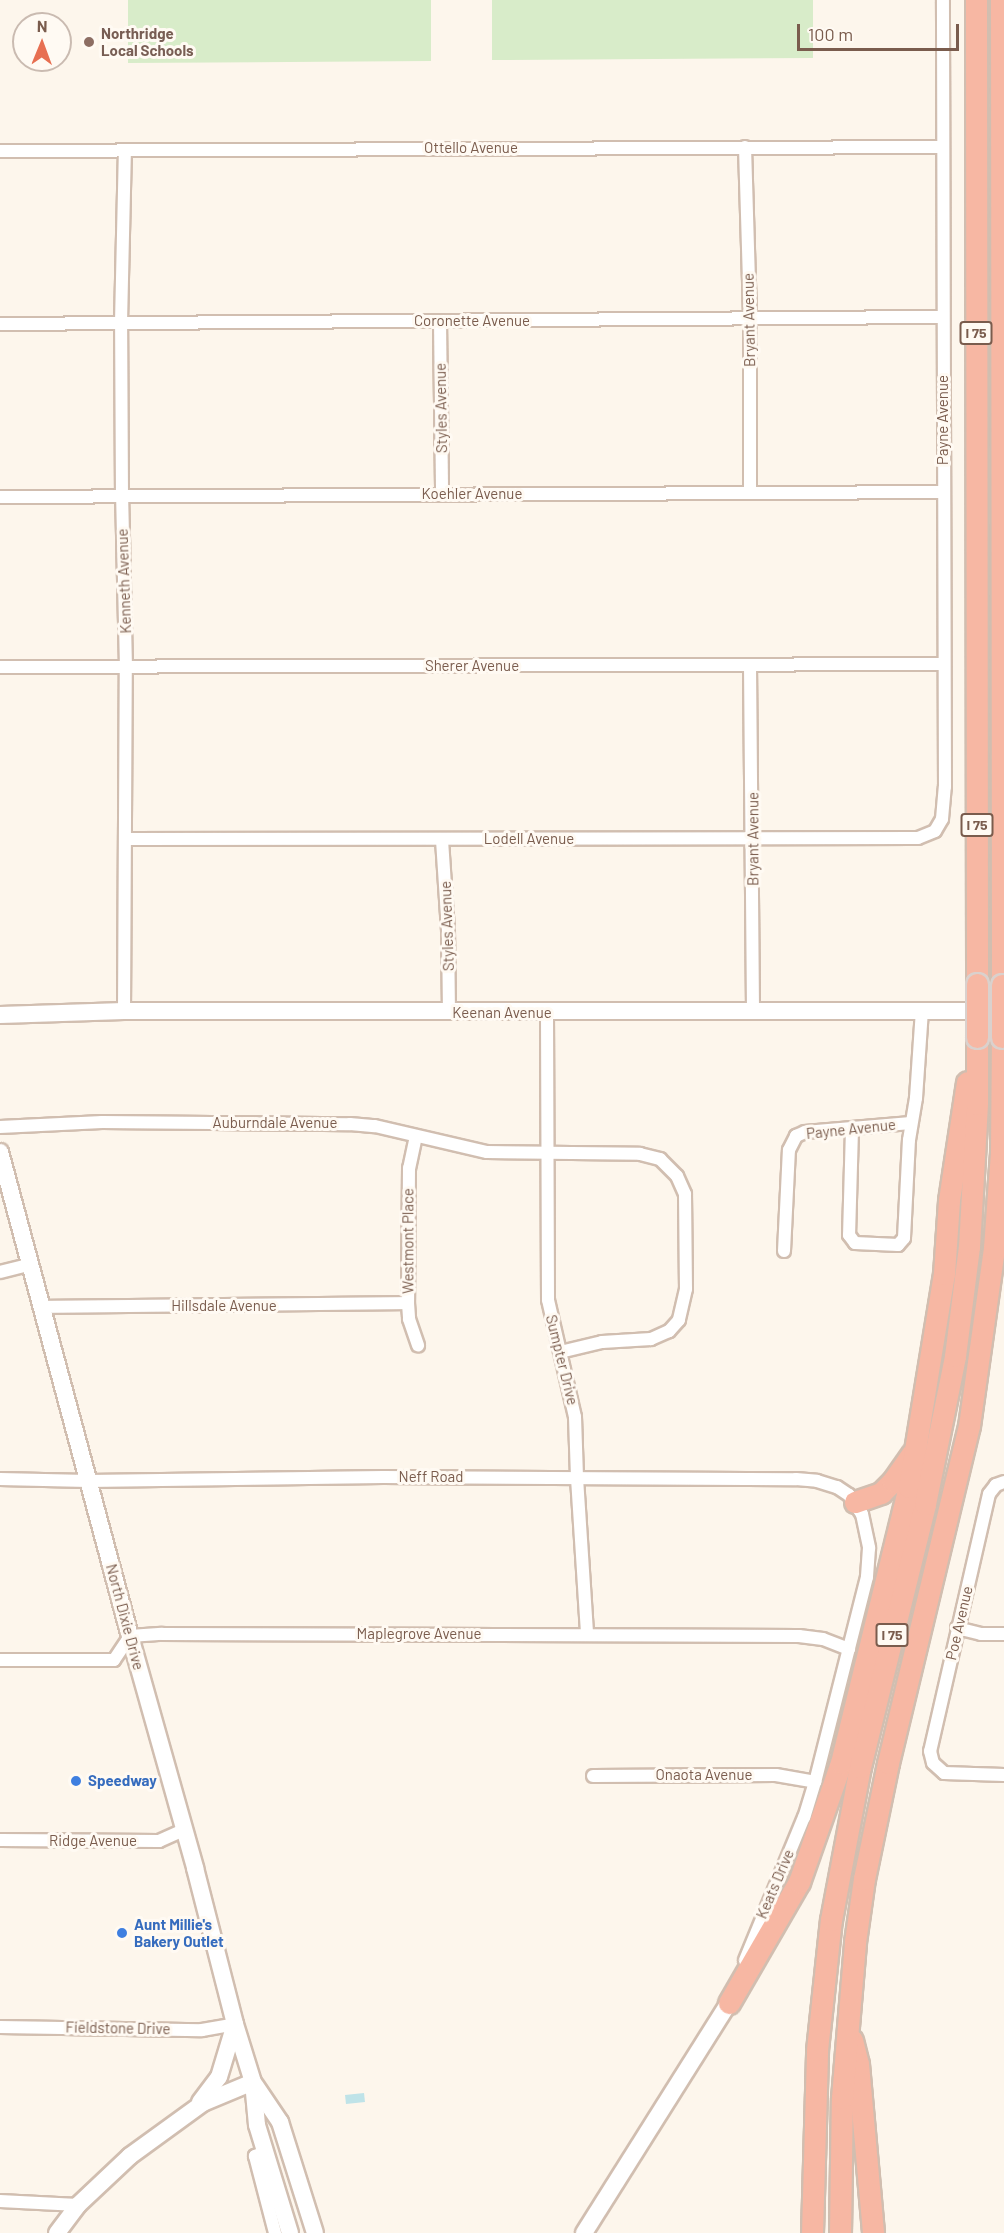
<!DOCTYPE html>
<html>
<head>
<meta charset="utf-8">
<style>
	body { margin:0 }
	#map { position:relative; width:1004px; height:2233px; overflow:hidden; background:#fdf6ec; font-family:Barlow,sans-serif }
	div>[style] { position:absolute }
	.green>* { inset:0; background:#d8ecc9 }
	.water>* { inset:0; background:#bfe3e8 }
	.roads { filter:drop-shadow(2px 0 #d1beb0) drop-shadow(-2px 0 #d1beb0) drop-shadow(0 2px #d1beb0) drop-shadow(0 -2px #d1beb0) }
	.street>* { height:12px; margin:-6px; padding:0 6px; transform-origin:6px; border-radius:6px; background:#fff }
	.secondary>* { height:16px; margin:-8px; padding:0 8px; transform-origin:8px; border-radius:8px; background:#fff }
	.highway>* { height:21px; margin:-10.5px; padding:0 10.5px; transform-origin:10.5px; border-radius:10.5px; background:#f7b7a3 }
	.bridges { filter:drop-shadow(2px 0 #dad1cd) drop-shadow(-2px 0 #dad1cd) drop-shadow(0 2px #dad1cd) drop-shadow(0 -2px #dad1cd) }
	.highway-bridge>* { height:21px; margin:-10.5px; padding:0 10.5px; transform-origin:10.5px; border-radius:10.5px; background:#f7b7a3 }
	.dots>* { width:16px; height:16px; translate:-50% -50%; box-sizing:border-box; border:3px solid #fffaf3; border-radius:50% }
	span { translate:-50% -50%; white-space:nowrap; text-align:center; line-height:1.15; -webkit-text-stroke:6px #fffaf3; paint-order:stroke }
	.shield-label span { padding:2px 4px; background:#fffaf3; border:2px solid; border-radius:4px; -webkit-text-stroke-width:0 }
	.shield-label { font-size:14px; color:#7a5c4d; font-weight:700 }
	.education-label { font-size:15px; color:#785e54; font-weight:700 }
	.left { translate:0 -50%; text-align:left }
	.street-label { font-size:15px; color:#7a5c4d }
	.shop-label { font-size:15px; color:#366cbe; font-weight:700 }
	.north { position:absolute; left:12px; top:12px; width:60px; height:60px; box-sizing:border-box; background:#fffaf3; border:2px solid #cabbb1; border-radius:50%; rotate:1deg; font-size:16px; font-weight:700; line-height:24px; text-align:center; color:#7a5c4d }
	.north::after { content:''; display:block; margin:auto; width:21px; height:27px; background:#e76f51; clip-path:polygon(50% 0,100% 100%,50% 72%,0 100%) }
	.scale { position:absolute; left:797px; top:24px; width:162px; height:27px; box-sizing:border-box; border:3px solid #7a5c4d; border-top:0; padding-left:8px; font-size:18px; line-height:21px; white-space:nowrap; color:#7a5c4d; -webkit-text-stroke:4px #fffaf3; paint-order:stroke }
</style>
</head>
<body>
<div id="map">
	<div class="green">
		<i style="clip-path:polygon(128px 0,431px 0,431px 61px,128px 63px)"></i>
		<i style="clip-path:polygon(492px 0,813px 0,813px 58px,492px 60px)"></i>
	</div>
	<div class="water">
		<i style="clip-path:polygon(364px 2093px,365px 2102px,346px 2104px,345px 2095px)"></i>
	</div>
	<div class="roads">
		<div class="street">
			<i style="left:745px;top:147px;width:172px;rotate:88.3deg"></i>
			<i style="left:750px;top:319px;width:173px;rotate:90deg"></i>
			<i style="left:0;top:151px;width:943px;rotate:-0.24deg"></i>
			<i style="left:440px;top:322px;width:172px;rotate:89.3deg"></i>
			<i style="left:0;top:324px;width:943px;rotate:-0.43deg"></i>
			<i style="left:0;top:497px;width:944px;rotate:-0.3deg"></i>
			<i style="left:750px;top:665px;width:348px;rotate:89.5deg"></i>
			<i style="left:0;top:667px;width:943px;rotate:-0.18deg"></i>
			<i style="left:126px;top:839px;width:792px;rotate:-0.07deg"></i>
			<i style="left:918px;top:838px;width:18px;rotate:-22deg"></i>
			<i style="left:935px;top:831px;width:14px;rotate:-60deg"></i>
			<i style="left:942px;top:819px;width:32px;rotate:-85deg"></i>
			<i style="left:945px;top:787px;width:787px;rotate:-90.15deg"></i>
			<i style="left:442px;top:840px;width:91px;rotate:86.2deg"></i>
			<i style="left:448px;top:931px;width:81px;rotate:89.3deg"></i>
			<i style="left:124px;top:1011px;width:343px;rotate:-89.7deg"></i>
			<i style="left:126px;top:668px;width:171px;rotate:-91.3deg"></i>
			<i style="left:122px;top:497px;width:174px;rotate:-90.3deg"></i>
			<i style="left:121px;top:323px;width:171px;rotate:-88.7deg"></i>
			<i style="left:547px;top:1013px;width:287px;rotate:89.8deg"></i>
			<i style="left:548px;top:1300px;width:120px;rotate:77deg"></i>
			<i style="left:575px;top:1417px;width:61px;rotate:88.1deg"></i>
			<i style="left:577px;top:1478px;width:156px;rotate:86.3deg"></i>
			<i style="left:0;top:1127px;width:102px;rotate:-2.8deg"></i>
			<i style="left:102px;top:1122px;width:248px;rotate:0.5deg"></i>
			<i style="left:350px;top:1124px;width:25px;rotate:5deg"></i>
			<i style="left:375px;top:1126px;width:115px;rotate:13.1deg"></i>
			<i style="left:487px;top:1152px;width:153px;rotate:0.7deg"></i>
			<i style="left:640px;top:1154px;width:21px;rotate:14deg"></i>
			<i style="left:660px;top:1159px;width:24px;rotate:45deg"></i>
			<i style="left:677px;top:1176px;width:20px;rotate:66deg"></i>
			<i style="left:685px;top:1194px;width:95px;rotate:89.4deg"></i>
			<i style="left:686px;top:1289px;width:32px;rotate:103deg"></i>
			<i style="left:679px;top:1320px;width:15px;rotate:132deg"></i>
			<i style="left:669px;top:1331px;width:20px;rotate:156deg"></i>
			<i style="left:651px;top:1339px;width:49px;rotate:176.5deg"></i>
			<i style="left:602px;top:1342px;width:43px;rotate:166.6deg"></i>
			<i style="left:852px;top:1129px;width:106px;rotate:91.6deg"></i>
			<i style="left:849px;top:1235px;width:10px;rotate:53deg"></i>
			<i style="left:855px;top:1243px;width:43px;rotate:2.7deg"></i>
			<i style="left:898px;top:1245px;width:9px;rotate:-49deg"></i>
			<i style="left:904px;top:1238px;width:98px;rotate:-87.1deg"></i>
			<i style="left:909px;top:1140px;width:43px;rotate:-80.5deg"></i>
			<i style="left:916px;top:1098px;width:87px;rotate:-86.1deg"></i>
			<i style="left:416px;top:1136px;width:33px;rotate:102deg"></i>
			<i style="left:409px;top:1168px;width:135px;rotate:90.4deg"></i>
			<i style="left:408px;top:1303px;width:16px;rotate:86deg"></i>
			<i style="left:409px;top:1319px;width:28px;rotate:71deg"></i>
			<i style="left:784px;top:1251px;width:101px;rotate:-87.2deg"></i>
			<i style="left:789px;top:1150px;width:16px;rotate:-63deg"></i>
			<i style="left:796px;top:1136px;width:10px;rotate:-24deg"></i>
			<i style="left:805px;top:1132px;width:106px;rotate:-4.9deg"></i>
			<i style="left:0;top:1272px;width:30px;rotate:-14deg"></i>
			<i style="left:40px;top:1307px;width:368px;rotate:-0.6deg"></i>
			<i style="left:0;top:1479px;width:88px;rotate:1.3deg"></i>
			<i style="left:88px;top:1481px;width:295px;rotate:-0.8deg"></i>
			<i style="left:383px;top:1477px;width:413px;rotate:0.3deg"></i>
			<i style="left:796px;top:1479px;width:21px;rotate:5deg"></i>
			<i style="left:817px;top:1481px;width:21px;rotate:17deg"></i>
			<i style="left:837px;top:1487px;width:14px;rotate:34deg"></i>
			<i style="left:849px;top:1495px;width:23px;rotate:56deg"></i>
			<i style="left:862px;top:1514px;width:35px;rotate:78deg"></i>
			<i style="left:869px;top:1548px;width:29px;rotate:94deg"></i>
			<i style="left:867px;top:1577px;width:211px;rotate:104.2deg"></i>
			<i style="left:815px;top:1782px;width:37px;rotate:107deg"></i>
			<i style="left:804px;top:1817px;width:155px;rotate:112.4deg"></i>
			<i style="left:1004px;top:1482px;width:9px;rotate:159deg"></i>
			<i style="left:996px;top:1485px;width:11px;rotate:128deg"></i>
			<i style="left:989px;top:1494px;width:264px;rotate:102.9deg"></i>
			<i style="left:930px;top:1751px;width:12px;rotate:76deg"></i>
			<i style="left:933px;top:1763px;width:15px;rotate:42deg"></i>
			<i style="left:944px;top:1773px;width:60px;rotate:1.9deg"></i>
			<i style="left:957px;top:1628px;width:25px;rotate:14deg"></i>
			<i style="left:981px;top:1634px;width:23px"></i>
			<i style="left:0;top:1660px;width:114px"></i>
			<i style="left:114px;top:1660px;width:29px;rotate:-56deg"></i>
			<i style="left:130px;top:1636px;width:32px;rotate:-4deg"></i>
			<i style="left:162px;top:1634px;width:637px;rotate:0.18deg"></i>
			<i style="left:799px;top:1636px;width:24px;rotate:7deg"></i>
			<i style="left:823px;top:1639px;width:28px;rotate:21deg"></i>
			<i style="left:593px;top:1776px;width:183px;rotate:-0.3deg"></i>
			<i style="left:776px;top:1775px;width:40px;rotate:10deg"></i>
			<i style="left:0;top:1840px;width:159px;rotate:0.4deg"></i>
			<i style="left:159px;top:1841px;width:27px;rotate:-24deg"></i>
			<i style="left:0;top:2027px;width:202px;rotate:0.9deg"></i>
			<i style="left:202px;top:2030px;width:34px;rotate:-10deg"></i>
			<i style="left:265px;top:2152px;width:11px;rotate:158deg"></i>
			<i style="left:255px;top:2156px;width:80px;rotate:75.4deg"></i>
			<i style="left:0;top:2201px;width:78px;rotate:2.9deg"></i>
		</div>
		<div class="secondary">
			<i style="left:0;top:1015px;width:124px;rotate:-1.8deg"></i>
			<i style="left:124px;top:1011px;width:880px"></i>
			<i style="left:0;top:1152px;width:501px;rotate:74.97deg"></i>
			<i style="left:130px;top:1636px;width:241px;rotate:74.3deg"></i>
			<i style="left:195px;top:1868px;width:161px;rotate:75.6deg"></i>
			<i style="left:235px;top:2024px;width:61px;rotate:72.8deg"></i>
			<i style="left:253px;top:2082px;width:43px;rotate:84.7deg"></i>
			<i style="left:257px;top:2125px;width:113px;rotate:73deg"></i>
			<i style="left:255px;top:2085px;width:45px;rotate:56deg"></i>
			<i style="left:280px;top:2122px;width:116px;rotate:72.5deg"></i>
			<i style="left:200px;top:2102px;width:31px;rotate:-53deg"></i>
			<i style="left:219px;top:2077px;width:55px;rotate:-73.2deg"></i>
			<i style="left:57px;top:2233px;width:35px;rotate:-53deg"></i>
			<i style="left:78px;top:2205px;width:71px;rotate:-43.3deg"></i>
			<i style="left:130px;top:2156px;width:90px;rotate:-36deg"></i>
			<i style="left:203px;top:2103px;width:54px;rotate:-22.8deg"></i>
			<i style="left:584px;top:2233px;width:272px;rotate:-57.8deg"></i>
		</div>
		<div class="highway">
			<i style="left:976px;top:0;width:984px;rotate:89.94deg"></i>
			<i style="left:1001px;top:0;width:985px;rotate:89.94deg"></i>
			<i style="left:855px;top:1502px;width:28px;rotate:-19deg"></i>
			<i style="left:881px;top:1493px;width:17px;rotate:-45deg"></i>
			<i style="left:893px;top:1481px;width:33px;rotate:-55deg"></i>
			<i style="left:729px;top:2003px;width:140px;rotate:-60deg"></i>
			<i style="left:799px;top:1882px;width:126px;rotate:-70.6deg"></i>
			<i style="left:841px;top:1763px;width:284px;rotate:-76.2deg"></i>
			<i style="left:909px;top:1487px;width:216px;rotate:-80.7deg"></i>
			<i style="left:944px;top:1274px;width:74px;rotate:-86.1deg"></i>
			<i style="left:949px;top:1200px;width:119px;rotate:-81.3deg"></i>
			<i style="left:852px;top:2040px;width:25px;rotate:76deg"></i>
			<i style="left:858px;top:2064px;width:170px;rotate:84.9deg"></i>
			<i style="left:812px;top:2233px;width:183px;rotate:-88.4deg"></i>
			<i style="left:817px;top:2050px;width:131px;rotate:-83.9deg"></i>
			<i style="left:831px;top:1920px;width:156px;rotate:-79.3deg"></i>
			<i style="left:860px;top:1767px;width:271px;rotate:-76.1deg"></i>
			<i style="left:925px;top:1504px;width:151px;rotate:-78.5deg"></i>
			<i style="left:955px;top:1356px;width:110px;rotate:-82.7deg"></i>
			<i style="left:969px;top:1247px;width:143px;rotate:-86.8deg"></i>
			<i style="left:977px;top:1104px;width:67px;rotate:-90deg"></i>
			<i style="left:840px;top:2233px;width:135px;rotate:-89.2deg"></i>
			<i style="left:842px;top:2098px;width:157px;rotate:-85.2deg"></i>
			<i style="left:855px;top:1942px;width:64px;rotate:-81.9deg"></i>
			<i style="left:864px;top:1879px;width:118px;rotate:-78.3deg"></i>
			<i style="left:888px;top:1763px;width:347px;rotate:-76.5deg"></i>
			<i style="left:969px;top:1426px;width:180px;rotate:-82deg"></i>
			<i style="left:994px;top:1248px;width:96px;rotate:-85.8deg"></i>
			<i style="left:1001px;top:1152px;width:115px;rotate:-89.5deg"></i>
		</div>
	</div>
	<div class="bridges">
		<div class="highway-bridge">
			<i style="left:1002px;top:985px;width:52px;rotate:90deg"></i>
			<i style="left:977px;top:1037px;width:53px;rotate:-90deg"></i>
		</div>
	</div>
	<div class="dots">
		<i style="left:89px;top:42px;background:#8d6e63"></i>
		<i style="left:76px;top:1781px;background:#3f7fe0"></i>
		<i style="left:122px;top:1933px;background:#3f7fe0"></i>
	</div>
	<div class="shield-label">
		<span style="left:976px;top:333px">I 75</span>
		<span style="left:977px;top:825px">I 75</span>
		<span style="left:892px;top:1635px">I 75</span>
	</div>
	<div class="education-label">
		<span class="left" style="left:101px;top:42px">Northridge<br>Local Schools</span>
	</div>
	<div class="street-label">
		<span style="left:471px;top:148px">Ottello Avenue</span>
		<span style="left:749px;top:320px;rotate:-91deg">Bryant Avenue</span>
		<span style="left:472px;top:321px">Coronette Avenue</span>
		<span style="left:441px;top:408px;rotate:-91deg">Styles Avenue</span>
		<span style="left:943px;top:420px;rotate:-90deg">Payne Avenue</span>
		<span style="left:472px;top:494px">Koehler Avenue</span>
		<span style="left:124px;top:581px;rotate:-92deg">Kenneth Avenue</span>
		<span style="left:472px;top:666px">Sherer Avenue</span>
		<span style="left:529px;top:839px">Lodell Avenue</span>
		<span style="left:753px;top:839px;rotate:-90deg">Bryant Avenue</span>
		<span style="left:447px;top:926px;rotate:-92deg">Styles Avenue</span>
		<span style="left:502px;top:1013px">Keenan Avenue</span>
		<span style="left:275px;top:1123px">Auburndale Avenue</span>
		<span style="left:851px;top:1129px;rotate:-6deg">Payne Avenue</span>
		<span style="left:408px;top:1241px;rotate:-90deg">Westmont Place</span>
		<span style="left:224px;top:1306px">Hillsdale Avenue</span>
		<span style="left:562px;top:1360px;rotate:76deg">Sumpter Drive</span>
		<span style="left:431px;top:1477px">Neff Road</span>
		<span style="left:125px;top:1617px;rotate:75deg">North Dixie Drive</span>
		<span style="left:959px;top:1623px;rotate:-77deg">Poe Avenue</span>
		<span style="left:419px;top:1634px">Maplegrove Avenue</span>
		<span style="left:704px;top:1775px">Onaota Avenue</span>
		<span style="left:93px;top:1841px">Ridge Avenue</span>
		<span style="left:775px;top:1884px;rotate:-67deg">Keats Drive</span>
		<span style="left:118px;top:2028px;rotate:1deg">Fieldstone Drive</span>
	</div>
	<div class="shop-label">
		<span class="left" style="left:88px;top:1781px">Speedway</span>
		<span class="left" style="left:134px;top:1933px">Aunt Millie's<br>Bakery Outlet</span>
	</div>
	<div class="north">N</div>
	<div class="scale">100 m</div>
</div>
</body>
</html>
